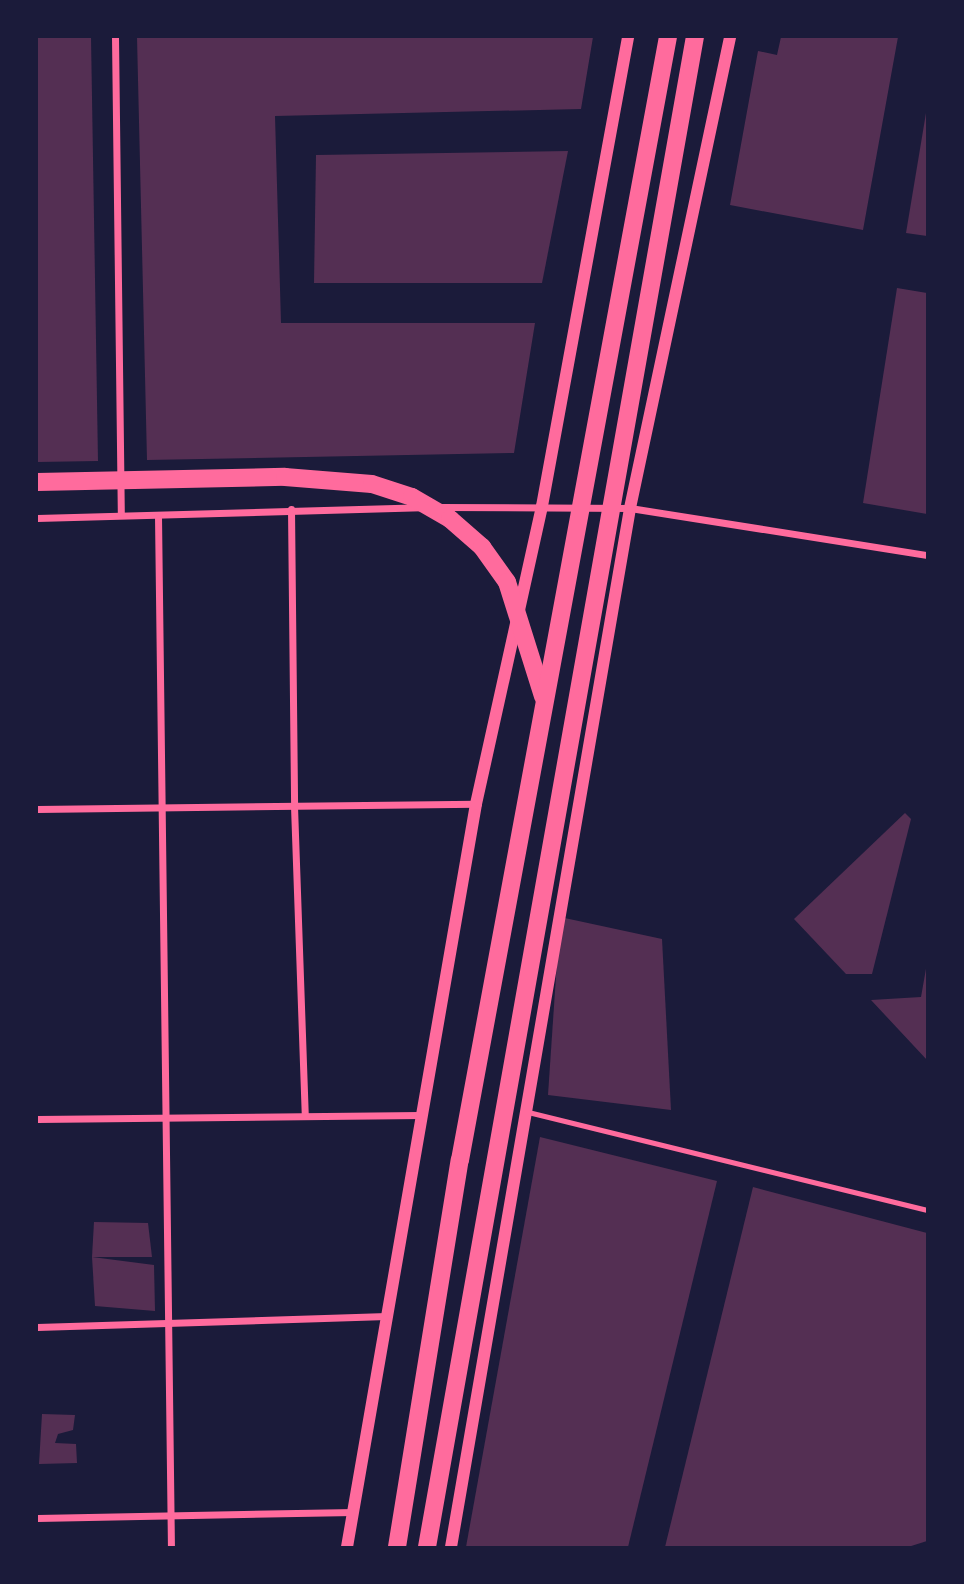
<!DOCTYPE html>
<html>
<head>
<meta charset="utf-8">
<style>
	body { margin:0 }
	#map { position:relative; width:964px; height:1584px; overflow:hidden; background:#1b1b3a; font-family:"Alegreya Sans",sans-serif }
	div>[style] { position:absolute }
	.building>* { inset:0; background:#542f53 }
	.service>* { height:5px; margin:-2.5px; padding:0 2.5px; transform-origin:2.5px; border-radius:2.5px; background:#ff6b9d }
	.minor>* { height:7px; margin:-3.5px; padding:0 3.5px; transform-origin:3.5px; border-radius:3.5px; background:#ff6b9d }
	.tertiary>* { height:12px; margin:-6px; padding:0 6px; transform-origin:6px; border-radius:6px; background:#ff6b9d }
	.primary>* { height:18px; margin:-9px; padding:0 9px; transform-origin:9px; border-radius:9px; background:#ff6b9d }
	span { translate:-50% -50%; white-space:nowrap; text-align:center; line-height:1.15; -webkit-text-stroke:5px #1b1b3a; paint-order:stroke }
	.frame { position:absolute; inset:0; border:38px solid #1b1b3a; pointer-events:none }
</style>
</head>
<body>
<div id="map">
	<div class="building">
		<i style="clip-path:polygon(37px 37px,91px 37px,98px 461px,37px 462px)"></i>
		<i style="clip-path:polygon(137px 37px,593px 37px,581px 109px,275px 116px,281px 323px,535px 323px,514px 453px,147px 460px)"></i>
		<i style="clip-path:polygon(781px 37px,898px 37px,863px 230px,730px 205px,758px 51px,777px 55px)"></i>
		<i style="clip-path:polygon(926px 113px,927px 113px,927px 236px,906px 233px)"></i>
		<i style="clip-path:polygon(568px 151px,542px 283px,314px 283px,316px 155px)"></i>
		<i style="clip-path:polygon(897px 288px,927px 293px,927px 514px,863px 503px)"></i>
		<i style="clip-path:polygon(905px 813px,911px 819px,872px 974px,846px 974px,794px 919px)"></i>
		<i style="clip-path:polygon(560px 917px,662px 939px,671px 1110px,548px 1095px)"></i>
		<i style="clip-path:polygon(927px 963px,927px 1060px,871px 1000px,921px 997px)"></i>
		<i style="clip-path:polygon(540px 1137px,717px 1181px,628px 1547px,466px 1547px)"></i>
		<i style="clip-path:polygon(753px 1187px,927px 1233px,927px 1541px,908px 1547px,665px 1547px)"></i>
		<i style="clip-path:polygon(94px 1222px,148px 1223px,152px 1257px,92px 1257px)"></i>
		<i style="clip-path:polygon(92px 1257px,154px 1265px,155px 1311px,95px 1306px)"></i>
		<i style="clip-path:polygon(42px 1414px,75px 1415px,73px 1430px,58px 1434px,55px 1443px,76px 1444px,77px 1463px,39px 1464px)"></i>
	</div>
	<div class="service">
		<i style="left:528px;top:1112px;width:411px;rotate:13.8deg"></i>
	</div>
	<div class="minor">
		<i style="left:115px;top:37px;width:478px;rotate:89.3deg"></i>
		<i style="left:440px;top:507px;width:190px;rotate:0.3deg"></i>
		<i style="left:630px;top:508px;width:301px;rotate:9deg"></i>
		<i style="left:291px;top:509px;width:297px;rotate:89.4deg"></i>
		<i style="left:294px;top:806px;width:310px;rotate:88deg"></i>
		<i style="left:158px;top:516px;width:1031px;rotate:89.28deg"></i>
		<i style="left:37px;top:518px;width:384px;rotate:-1.6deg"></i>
		<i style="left:37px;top:809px;width:439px;rotate:-0.7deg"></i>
		<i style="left:37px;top:1119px;width:383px;rotate:-0.6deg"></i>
		<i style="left:37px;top:1327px;width:350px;rotate:-1.8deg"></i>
		<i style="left:37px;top:1518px;width:317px;rotate:-1.1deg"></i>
	</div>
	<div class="tertiary">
		<i style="left:347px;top:1547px;width:754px;rotate:-80.15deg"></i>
		<i style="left:476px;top:804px;width:305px;rotate:-77.5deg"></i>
		<i style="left:542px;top:506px;width:477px;rotate:-79.6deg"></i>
		<i style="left:451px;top:1547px;width:1054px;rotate:-80.22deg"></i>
		<i style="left:630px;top:508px;width:481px;rotate:-78deg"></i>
	</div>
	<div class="primary">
		<i style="left:37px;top:482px;width:248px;rotate:-1.2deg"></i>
		<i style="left:285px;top:477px;width:87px;rotate:4.6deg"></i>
		<i style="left:372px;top:484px;width:42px;rotate:18deg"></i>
		<i style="left:412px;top:497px;width:44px;rotate:30.1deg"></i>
		<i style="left:450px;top:519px;width:43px;rotate:41.2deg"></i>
		<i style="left:482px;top:547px;width:43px;rotate:54.5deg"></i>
		<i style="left:507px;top:582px;width:120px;rotate:72.5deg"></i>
		<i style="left:397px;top:1547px;width:392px;rotate:-80.8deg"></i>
		<i style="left:460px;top:1160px;width:1142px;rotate:-79.51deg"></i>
		<i style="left:427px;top:1547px;width:1534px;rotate:-79.94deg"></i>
	</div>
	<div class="frame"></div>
</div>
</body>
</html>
